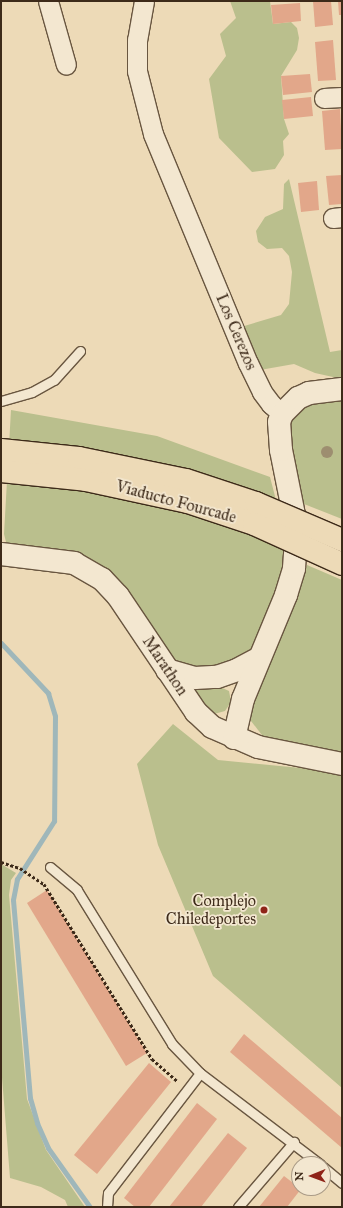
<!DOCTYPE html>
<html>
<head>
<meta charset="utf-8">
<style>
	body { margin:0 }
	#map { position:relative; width:343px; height:1208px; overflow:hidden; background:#eddab7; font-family:"IM FELL Great Primer",serif }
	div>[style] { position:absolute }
	.green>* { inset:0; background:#babf8d }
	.stream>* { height:5px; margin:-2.5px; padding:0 2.5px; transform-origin:2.5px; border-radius:2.5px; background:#9fb7ba }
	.building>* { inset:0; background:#e2a78a }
	.path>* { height:2.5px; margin-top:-1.25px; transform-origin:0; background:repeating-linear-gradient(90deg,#3d2a19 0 3px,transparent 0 5px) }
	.roads { filter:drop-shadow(1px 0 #695640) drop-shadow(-1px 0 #695640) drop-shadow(0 1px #695640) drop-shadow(0 -1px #695640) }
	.service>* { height:9px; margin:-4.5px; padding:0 4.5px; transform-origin:4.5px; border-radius:4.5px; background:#f3e7d0 }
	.minor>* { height:19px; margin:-9.5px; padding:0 9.5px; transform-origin:9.5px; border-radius:9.5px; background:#f3e7d0 }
	.tertiary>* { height:22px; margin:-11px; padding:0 11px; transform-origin:11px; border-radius:11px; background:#f3e7d0 }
	.bridges { filter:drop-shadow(1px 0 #3d2a19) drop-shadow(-1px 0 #3d2a19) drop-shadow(0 1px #3d2a19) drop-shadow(0 -1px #3d2a19) }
	.primary-bridge>* { height:22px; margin:-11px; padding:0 11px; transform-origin:11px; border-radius:11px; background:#eddab7 }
	.trees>* { width:12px; height:12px; margin:-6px; border-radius:50%; background:#9d8e70 }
	.dots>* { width:11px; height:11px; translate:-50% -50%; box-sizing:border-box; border:2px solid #f3e7d0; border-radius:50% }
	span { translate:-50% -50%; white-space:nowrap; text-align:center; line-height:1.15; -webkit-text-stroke:3.5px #f3e7d0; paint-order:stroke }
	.street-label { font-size:16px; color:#3d2a19 }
	.poi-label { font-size:16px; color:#3d2a19 }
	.right { translate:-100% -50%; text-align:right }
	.frame { position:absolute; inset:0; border:2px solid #3d2a19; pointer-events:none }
	.north { position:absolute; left:291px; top:1156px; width:40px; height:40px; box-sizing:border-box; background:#f3e7d0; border:1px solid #aa9b87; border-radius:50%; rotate:269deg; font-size:11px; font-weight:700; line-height:16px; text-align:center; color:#3d2a19 }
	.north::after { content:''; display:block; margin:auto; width:14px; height:18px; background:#8f2418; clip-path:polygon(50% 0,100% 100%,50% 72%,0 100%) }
</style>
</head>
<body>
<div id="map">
	<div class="green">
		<i style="clip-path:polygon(230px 1px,270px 1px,273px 24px,291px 22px,297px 28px,299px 38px,297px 50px,281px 76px,284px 119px,289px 134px,283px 141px,284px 155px,275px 169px,252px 172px,219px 138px,209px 79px,226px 56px,220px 34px,236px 18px)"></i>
		<i style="clip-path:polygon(289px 179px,330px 352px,342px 350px,342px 379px,315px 373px,294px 364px,260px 370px,241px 327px,281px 315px,289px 304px,292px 272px,289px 256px,282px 248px,267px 249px,258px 242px,256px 231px,265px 217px,283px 209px,284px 184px)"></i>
		<i style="clip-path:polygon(342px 398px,342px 519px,304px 504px,291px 459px,289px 432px,291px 421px,309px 402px)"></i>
		<i style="clip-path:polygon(11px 410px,157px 436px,270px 477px,282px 523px,285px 543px,282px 576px,256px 642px,249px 653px,217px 670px,183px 665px,171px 659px,59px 551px,12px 546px,6px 542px,4px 534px)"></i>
		<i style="clip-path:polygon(307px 565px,342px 580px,342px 758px,265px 739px,251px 721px,249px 708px)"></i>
		<i style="clip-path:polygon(218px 686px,229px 691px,231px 702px,225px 711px,214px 714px,206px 711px,193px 689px)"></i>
		<i style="clip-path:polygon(173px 724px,218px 760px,342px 772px,342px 1088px,213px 976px,158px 845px,137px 764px)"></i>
		<i style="clip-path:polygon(1px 864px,16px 873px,11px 880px,9px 895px,27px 1099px,46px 1150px,85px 1207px,68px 1207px,65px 1200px,41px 1187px,10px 1178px,1px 1065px)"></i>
	</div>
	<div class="stream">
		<i style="left:1px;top:643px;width:69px;rotate:46.8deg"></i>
		<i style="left:48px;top:693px;width:24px;rotate:73deg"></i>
		<i style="left:55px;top:716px;width:105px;rotate:90.5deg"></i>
		<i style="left:54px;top:821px;width:69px;rotate:122.5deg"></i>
		<i style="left:17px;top:879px;width:21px;rotate:101deg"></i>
		<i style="left:13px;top:900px;width:199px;rotate:85.1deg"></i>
		<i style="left:30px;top:1098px;width:26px;rotate:74deg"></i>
		<i style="left:37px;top:1123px;width:27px;rotate:66deg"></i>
		<i style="left:48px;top:1148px;width:72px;rotate:54.6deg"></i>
	</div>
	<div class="building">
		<i style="clip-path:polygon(313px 1px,331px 1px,333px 25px,315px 27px)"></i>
		<i style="clip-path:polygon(338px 1px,342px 1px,342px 15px,339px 15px)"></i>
		<i style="clip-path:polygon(300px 3px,301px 21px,273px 24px,271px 5px)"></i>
		<i style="clip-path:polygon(333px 40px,336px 80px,318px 81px,315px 42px)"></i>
		<i style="clip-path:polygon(310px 74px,312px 92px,283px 95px,281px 76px)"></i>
		<i style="clip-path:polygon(311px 97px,313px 116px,284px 119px,282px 100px)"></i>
		<i style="clip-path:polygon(340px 109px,342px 149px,325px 150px,322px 111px)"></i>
		<i style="clip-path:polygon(342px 175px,342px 204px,329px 205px,326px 176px)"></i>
		<i style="clip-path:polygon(317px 181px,319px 210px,301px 212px,298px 183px)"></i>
		<i style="clip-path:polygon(47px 890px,147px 1053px,126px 1066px,27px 903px)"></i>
		<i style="clip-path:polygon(244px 1034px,342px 1118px,342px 1148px,230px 1052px)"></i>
		<i style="clip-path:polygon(149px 1063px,171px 1082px,97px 1174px,74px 1155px)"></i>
		<i style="clip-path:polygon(197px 1103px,217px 1119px,149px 1207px,135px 1207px,124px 1198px)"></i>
		<i style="clip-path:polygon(228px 1133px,247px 1148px,201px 1207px,169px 1207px)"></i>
		<i style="clip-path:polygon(284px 1176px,301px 1189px,287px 1207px,259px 1207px)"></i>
	</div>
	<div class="path">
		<i style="left:1px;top:862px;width:20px;rotate:18deg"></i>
		<i style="left:20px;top:868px;width:29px;rotate:34deg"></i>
		<i style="left:44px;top:884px;width:206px;rotate:58.3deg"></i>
		<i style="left:152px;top:1059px;width:33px;rotate:41deg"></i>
	</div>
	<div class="roads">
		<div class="service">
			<i style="left:1px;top:401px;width:32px;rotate:-16deg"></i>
			<i style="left:32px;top:392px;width:25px;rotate:-29deg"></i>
			<i style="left:54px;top:380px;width:39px;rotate:-48deg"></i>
			<i style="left:50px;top:867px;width:35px;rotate:40deg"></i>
			<i style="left:77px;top:890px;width:181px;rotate:58.3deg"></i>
			<i style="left:172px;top:1044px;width:40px;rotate:46deg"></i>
			<i style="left:200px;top:1073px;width:151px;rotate:37.2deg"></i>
			<i style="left:323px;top:1167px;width:25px;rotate:40deg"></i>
			<i style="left:107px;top:1207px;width:14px;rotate:-86deg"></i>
			<i style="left:108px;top:1193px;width:151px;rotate:-52.5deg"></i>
			<i style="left:238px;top:1207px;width:86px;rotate:-49.3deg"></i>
		</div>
		<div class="minor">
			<i style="left:48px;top:1px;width:66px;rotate:74.3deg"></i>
			<i style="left:144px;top:1px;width:40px;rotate:100deg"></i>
			<i style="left:137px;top:40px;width:31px;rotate:90deg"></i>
			<i style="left:137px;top:71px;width:65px;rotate:75.7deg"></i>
			<i style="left:153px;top:134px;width:248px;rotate:67.5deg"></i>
			<i style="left:248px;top:363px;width:32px;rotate:64deg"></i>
			<i style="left:262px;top:392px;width:15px;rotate:53deg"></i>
			<i style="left:271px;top:404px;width:15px;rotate:42deg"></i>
			<i style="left:324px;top:98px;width:18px;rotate:-3deg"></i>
			<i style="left:333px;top:218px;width:9px;rotate:-6deg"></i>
		</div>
		<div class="tertiary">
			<i style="left:1px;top:554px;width:74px;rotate:7deg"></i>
			<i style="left:74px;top:563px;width:32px;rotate:30deg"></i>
			<i style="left:102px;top:579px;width:23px;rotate:47deg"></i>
			<i style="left:118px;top:596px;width:140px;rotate:56.1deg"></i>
			<i style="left:196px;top:712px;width:22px;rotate:43deg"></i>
			<i style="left:212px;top:727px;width:50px;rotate:23.5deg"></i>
			<i style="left:258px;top:747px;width:86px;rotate:11.4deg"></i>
			<i style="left:167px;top:670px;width:29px;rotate:16deg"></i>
			<i style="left:195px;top:678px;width:22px;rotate:-3deg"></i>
			<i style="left:217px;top:677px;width:21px;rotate:-19deg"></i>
			<i style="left:237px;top:670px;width:24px;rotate:-28deg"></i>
			<i style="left:234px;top:738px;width:40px;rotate:-77deg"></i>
			<i style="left:243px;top:699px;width:113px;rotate:-67.5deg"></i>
			<i style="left:286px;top:595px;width:28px;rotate:-73deg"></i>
			<i style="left:294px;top:568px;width:26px;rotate:-86deg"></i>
			<i style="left:296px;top:542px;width:27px;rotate:-94deg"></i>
			<i style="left:294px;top:515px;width:66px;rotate:-101.3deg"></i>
			<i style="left:281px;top:450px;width:28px;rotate:-94deg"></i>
			<i style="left:279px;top:422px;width:9px;rotate:-69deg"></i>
			<i style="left:282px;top:414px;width:23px;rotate:-45deg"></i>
			<i style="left:298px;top:398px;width:12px;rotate:-24deg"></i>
			<i style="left:309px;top:393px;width:33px;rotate:-7deg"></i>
		</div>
	</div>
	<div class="bridges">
		<div class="primary-bridge">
			<i style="left:1px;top:450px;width:78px;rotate:5.9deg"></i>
			<i style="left:79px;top:458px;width:109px;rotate:11.6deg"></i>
			<i style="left:186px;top:480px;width:74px;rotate:18.2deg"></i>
			<i style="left:256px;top:503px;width:94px;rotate:23.3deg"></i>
			<i style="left:1px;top:471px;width:85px;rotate:6deg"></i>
			<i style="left:86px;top:480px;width:104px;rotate:12.2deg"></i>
			<i style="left:188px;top:502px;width:70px;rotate:18.4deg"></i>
			<i style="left:254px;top:524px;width:97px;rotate:24.4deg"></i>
		</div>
	</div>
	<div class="trees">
		<i style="left:327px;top:452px"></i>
	</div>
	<div class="dots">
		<i style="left:264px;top:910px;background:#8f2418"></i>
	</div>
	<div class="street-label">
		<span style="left:236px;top:332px;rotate:67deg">Los Cerezos</span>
		<span style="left:176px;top:502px;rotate:15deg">Viaducto Fourcade</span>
		<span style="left:165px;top:666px;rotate:56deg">Marathon</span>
	</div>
	<div class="poi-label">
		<span class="right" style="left:256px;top:910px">Complejo<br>Chiledeportes</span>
	</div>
	<div class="frame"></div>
	<div class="north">N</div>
</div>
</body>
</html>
